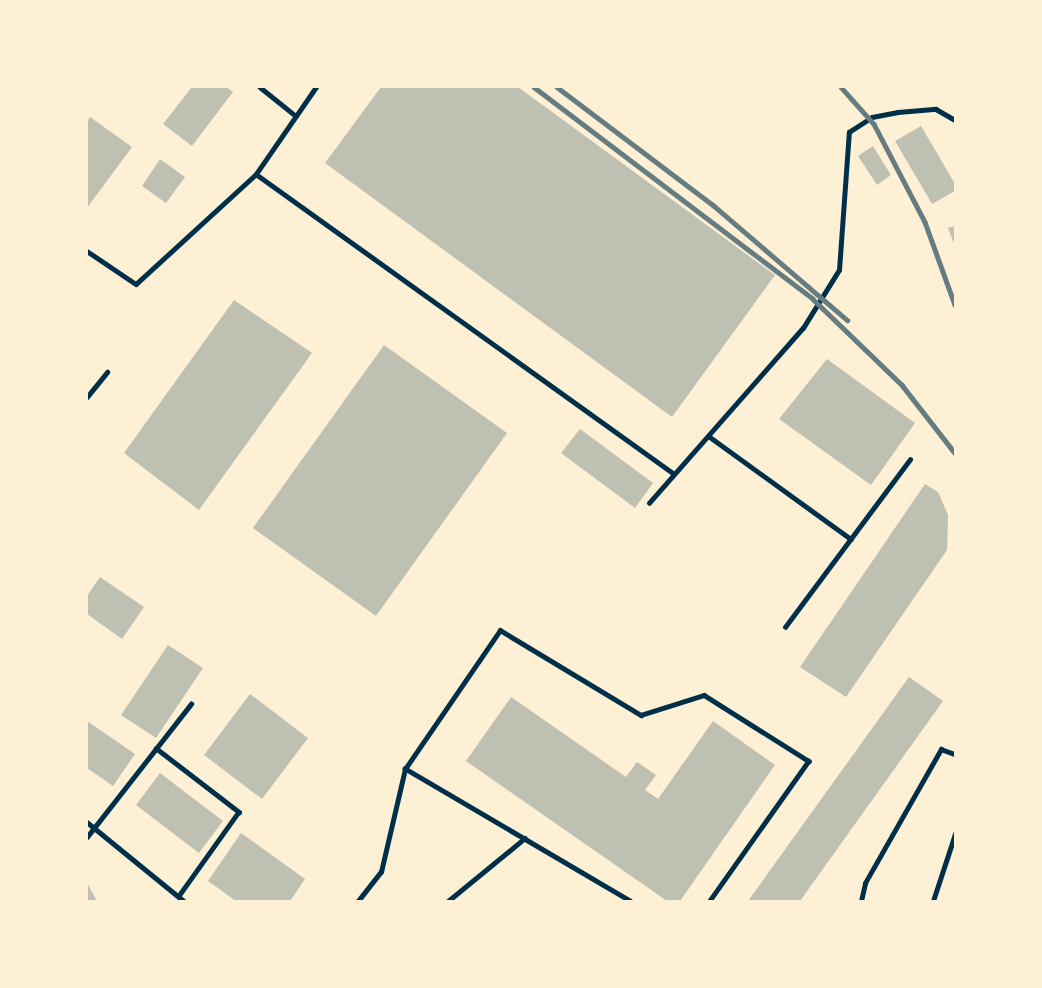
<!DOCTYPE html>
<html>
<head>
<meta charset="utf-8">
<style>
	body { margin:0 }
	#map { position:relative; width:1042px; height:988px; overflow:hidden; background:#fdf0d5; font-family:"Source Sans 3",sans-serif }
	div>[style] { position:absolute }
	.building>* { inset:0; background:#bec0b2 }
	.service>* { height:4.5px; margin:-2.25px; padding:0 2.25px; transform-origin:2.25px; border-radius:2.25px; background:#003049 }
	.rail>* { height:4.5px; margin:-2.25px; padding:0 2.25px; transform-origin:2.25px; border-radius:2.25px; background:#657d81 }
	span { translate:-50% -50%; white-space:nowrap; text-align:center; line-height:1.15; -webkit-text-stroke:6px #fdf0d5; paint-order:stroke }
	.frame { position:absolute; inset:0; border:88px solid #fdf0d5; pointer-events:none }
</style>
</head>
<body>
<div id="map">
	<div class="building">
		<i style="clip-path:polygon(192px 87px,226px 87px,233px 92px,192px 146px,163px 124px)"></i>
		<i style="clip-path:polygon(381px 87px,518px 87px,775px 275px,672px 417px,325px 163px)"></i>
		<i style="clip-path:polygon(90px 117px,132px 147px,87px 208px,87px 122px)"></i>
		<i style="clip-path:polygon(921px 126px,955px 184px,955px 191px,932px 204px,895px 141px)"></i>
		<i style="clip-path:polygon(873px 146px,891px 175px,877px 185px,858px 156px)"></i>
		<i style="clip-path:polygon(160px 159px,185px 177px,166px 203px,142px 186px)"></i>
		<i style="clip-path:polygon(955px 226px,955px 246px,948px 228px)"></i>
		<i style="clip-path:polygon(234px 300px,312px 353px,199px 510px,124px 453px)"></i>
		<i style="clip-path:polygon(384px 345px,507px 433px,376px 616px,253px 528px)"></i>
		<i style="clip-path:polygon(827px 359px,915px 423px,871px 485px,779px 419px)"></i>
		<i style="clip-path:polygon(580px 429px,653px 483px,635px 508px,561px 453px)"></i>
		<i style="clip-path:polygon(925px 484px,938px 492px,948px 515px,947px 550px,846px 697px,800px 667px)"></i>
		<i style="clip-path:polygon(100px 577px,144px 607px,122px 639px,87px 614px,87px 596px)"></i>
		<i style="clip-path:polygon(168px 645px,203px 668px,156px 738px,121px 715px)"></i>
		<i style="clip-path:polygon(909px 677px,943px 701px,800px 901px,748px 901px)"></i>
		<i style="clip-path:polygon(250px 694px,308px 738px,262px 799px,204px 755px)"></i>
		<i style="clip-path:polygon(511px 697px,626px 777px,637px 762px,656px 775px,645px 790px,658px 799px,713px 721px,775px 765px,680px 901px,667px 901px,466px 761px)"></i>
		<i style="clip-path:polygon(87px 721px,135px 754px,113px 786px,87px 768px)"></i>
		<i style="clip-path:polygon(160px 773px,223px 821px,199px 853px,136px 805px)"></i>
		<i style="clip-path:polygon(241px 833px,305px 879px,290px 901px,236px 901px,208px 881px)"></i>
		<i style="clip-path:polygon(87px 883px,97px 901px,87px 901px)"></i>
	</div>
	<div class="service">
		<i style="left:260px;top:87px;width:46px;rotate:38.9deg"></i>
		<i style="left:256px;top:174px;width:106px;rotate:-55.4deg"></i>
		<i style="left:87px;top:251px;width:59px;rotate:34deg"></i>
		<i style="left:136px;top:284px;width:163px;rotate:-42.5deg"></i>
		<i style="left:256px;top:174px;width:513px;rotate:35.64deg"></i>
		<i style="left:87px;top:397px;width:32px;rotate:-51deg"></i>
		<i style="left:710px;top:437px;width:174px;rotate:35.9deg"></i>
		<i style="left:649px;top:503px;width:233px;rotate:-48.7deg"></i>
		<i style="left:803px;top:328px;width:68px;rotate:-58.2deg"></i>
		<i style="left:839px;top:270px;width:138px;rotate:-85.9deg"></i>
		<i style="left:849px;top:132px;width:27px;rotate:-33deg"></i>
		<i style="left:872px;top:117px;width:26px;rotate:-11deg"></i>
		<i style="left:898px;top:112px;width:38px;rotate:-5deg"></i>
		<i style="left:936px;top:109px;width:22px;rotate:30deg"></i>
		<i style="left:785px;top:627px;width:209px;rotate:-53.3deg"></i>
		<i style="left:156px;top:748px;width:105px;rotate:37.6deg"></i>
		<i style="left:239px;top:812px;width:103px;rotate:125.5deg"></i>
		<i style="left:87px;top:822px;width:125px;rotate:39.2deg"></i>
		<i style="left:87px;top:837px;width:169px;rotate:-52deg"></i>
		<i style="left:358px;top:901px;width:37px;rotate:-52deg"></i>
		<i style="left:381px;top:872px;width:106px;rotate:-76.9deg"></i>
		<i style="left:448px;top:901px;width:99px;rotate:-39.3deg"></i>
		<i style="left:630px;top:901px;width:261px;rotate:-149.6deg"></i>
		<i style="left:405px;top:769px;width:168px;rotate:-55.6deg"></i>
		<i style="left:500px;top:630px;width:165px;rotate:31.1deg"></i>
		<i style="left:641px;top:715px;width:66px;rotate:-17.6deg"></i>
		<i style="left:704px;top:695px;width:124px;rotate:32.2deg"></i>
		<i style="left:809px;top:761px;width:171px;rotate:125.3deg"></i>
		<i style="left:861px;top:901px;width:18px;rotate:-77deg"></i>
		<i style="left:865px;top:883px;width:154px;rotate:-60.4deg"></i>
		<i style="left:941px;top:749px;width:15px;rotate:20deg"></i>
		<i style="left:933px;top:901px;width:71px;rotate:-71.8deg"></i>
	</div>
	<div class="rail">
		<i style="left:534px;top:87px;width:350px;rotate:37.2deg"></i>
		<i style="left:813px;top:299px;width:124px;rotate:44deg"></i>
		<i style="left:902px;top:385px;width:86px;rotate:52.1deg"></i>
		<i style="left:557px;top:87px;width:196px;rotate:37.1deg"></i>
		<i style="left:713px;top:205px;width:177px;rotate:40.6deg"></i>
		<i style="left:841px;top:87px;width:50px;rotate:48.3deg"></i>
		<i style="left:874px;top:124px;width:110px;rotate:62.5deg"></i>
		<i style="left:925px;top:222px;width:88px;rotate:70.1deg"></i>
	</div>
	<div class="frame"></div>
</div>
</body>
</html>
